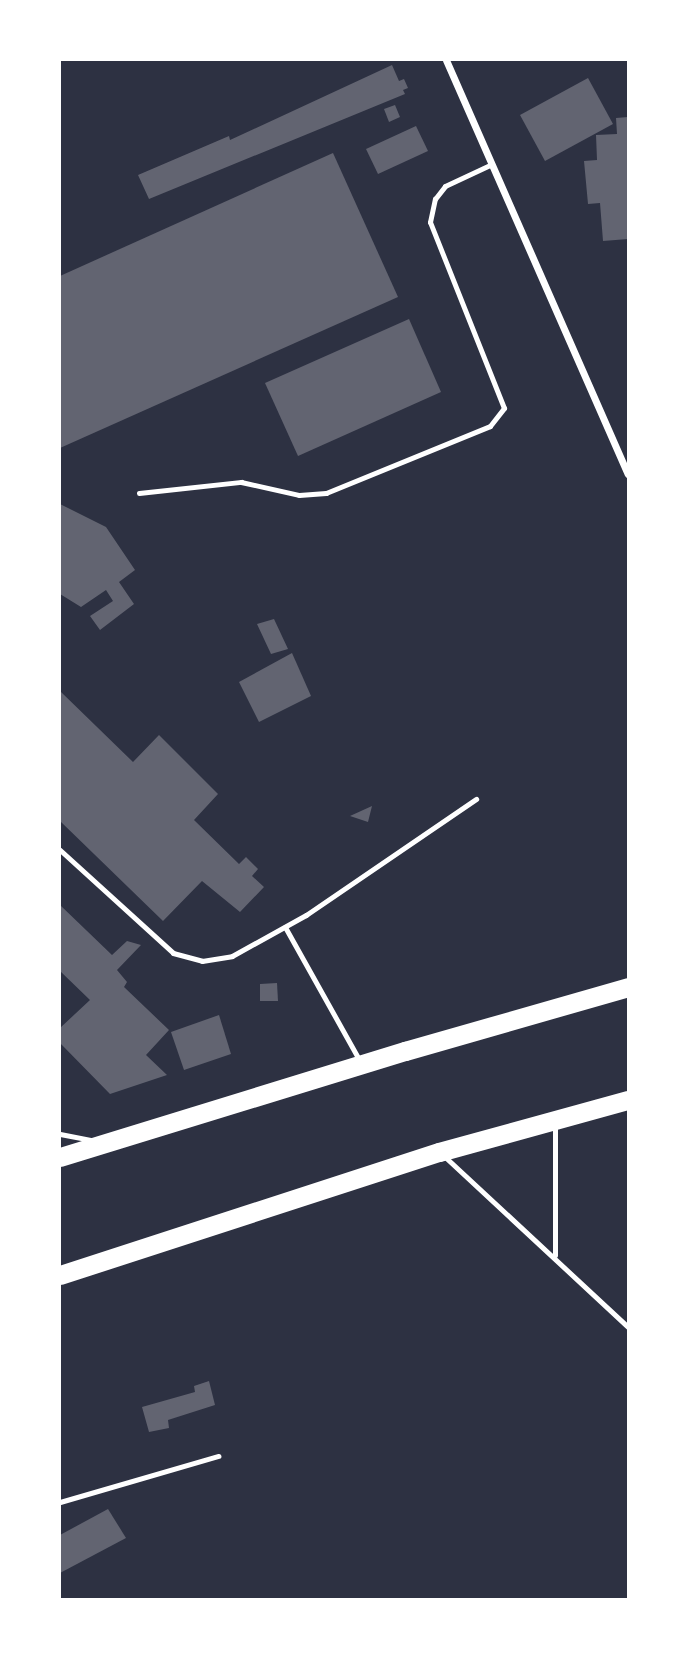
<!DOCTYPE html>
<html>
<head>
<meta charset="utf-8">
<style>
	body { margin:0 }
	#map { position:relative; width:688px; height:1659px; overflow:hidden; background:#2d3142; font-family:Helvetica,sans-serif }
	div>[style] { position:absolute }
	.building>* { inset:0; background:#626471 }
	.service>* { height:5px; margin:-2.5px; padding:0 2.5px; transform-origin:2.5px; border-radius:2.5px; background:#fff }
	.minor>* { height:7px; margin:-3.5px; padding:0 3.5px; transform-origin:3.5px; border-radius:3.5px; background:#fff }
	.trunk>* { height:19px; margin:-9.5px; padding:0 9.5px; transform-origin:9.5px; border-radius:9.5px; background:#fff }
	span { translate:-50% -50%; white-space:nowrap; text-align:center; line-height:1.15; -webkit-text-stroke:6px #fff; paint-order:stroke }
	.frame { position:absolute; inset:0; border:61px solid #fff; pointer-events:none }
</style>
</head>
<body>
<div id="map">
	<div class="building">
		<i style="clip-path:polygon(392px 65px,399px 81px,404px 79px,408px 88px,403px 90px,405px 94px,149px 199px,138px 175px,229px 136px,230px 140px)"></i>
		<i style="clip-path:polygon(588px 78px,613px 124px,545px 161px,520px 115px)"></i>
		<i style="clip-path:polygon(395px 105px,400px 117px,389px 122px,384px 109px)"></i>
		<i style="clip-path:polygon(628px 117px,628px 239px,603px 241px,600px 203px,588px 204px,584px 161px,597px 160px,596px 135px,617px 134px,616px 118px)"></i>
		<i style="clip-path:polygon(416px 126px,428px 151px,378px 174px,366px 149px)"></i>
		<i style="clip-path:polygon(333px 153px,398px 297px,60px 448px,60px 276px)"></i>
		<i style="clip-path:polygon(409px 319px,441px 392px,298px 456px,265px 383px)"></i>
		<i style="clip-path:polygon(60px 504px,106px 527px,135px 570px,119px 582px,134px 604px,100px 630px,90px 616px,113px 601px,106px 590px,81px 607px,60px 594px)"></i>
		<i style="clip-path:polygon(274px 619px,288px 649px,271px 654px,257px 624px)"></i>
		<i style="clip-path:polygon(292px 653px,311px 696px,259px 722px,239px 682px)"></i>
		<i style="clip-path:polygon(60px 691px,133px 762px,159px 735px,218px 794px,194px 820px,239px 864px,246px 857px,258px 869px,252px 876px,264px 887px,240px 912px,202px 881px,163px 921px,60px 821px)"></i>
		<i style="clip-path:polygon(372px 806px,368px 822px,350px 816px)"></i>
		<i style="clip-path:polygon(60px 905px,112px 955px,127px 941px,141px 945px,117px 970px,127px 982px,124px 987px,169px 1030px,146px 1055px,167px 1075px,110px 1094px,60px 1043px,60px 1028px,90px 1000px,60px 971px)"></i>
		<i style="clip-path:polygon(277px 983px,278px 1001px,260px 1001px,260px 984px)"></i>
		<i style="clip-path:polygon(219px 1015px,231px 1054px,184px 1070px,171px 1032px)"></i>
		<i style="clip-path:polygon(209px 1381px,215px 1405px,168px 1420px,169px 1428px,149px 1432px,142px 1407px,195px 1392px,194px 1386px)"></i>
		<i style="clip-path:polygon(108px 1509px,126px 1538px,60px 1573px,60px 1535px)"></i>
	</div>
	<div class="service">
		<i style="left:139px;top:493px;width:103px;rotate:-6.2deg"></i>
		<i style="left:241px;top:482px;width:59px;rotate:12.6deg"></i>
		<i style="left:299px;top:495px;width:27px;rotate:-4deg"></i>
		<i style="left:326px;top:493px;width:177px;rotate:-22.2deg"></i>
		<i style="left:490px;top:426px;width:23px;rotate:-52deg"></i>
		<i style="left:504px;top:408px;width:200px;rotate:-111.7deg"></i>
		<i style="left:430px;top:222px;width:24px;rotate:-78deg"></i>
		<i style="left:435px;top:199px;width:16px;rotate:-52deg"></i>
		<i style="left:445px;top:186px;width:52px;rotate:-25.1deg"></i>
		<i style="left:60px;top:850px;width:153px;rotate:42.3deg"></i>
		<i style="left:173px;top:953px;width:30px;rotate:15deg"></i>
		<i style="left:202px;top:961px;width:30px;rotate:-9deg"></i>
		<i style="left:232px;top:956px;width:85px;rotate:-29deg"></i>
		<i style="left:306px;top:915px;width:206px;rotate:-34.3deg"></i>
		<i style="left:285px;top:927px;width:154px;rotate:60.8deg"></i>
		<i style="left:60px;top:1134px;width:31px;rotate:11deg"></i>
		<i style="left:444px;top:1156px;width:251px;rotate:42.9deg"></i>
		<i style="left:555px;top:1255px;width:130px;rotate:-90deg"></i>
		<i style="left:60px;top:1502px;width:165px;rotate:-16.2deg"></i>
	</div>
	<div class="minor">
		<i style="left:446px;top:60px;width:452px;rotate:66.3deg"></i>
	</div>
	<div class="trunk">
		<i style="left:60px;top:1157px;width:361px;rotate:-17.1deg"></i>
		<i style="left:405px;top:1051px;width:232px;rotate:-16deg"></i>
		<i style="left:60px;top:1275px;width:398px;rotate:-18deg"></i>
		<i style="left:439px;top:1152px;width:196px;rotate:-15.4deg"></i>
	</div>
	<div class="frame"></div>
</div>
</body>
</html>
